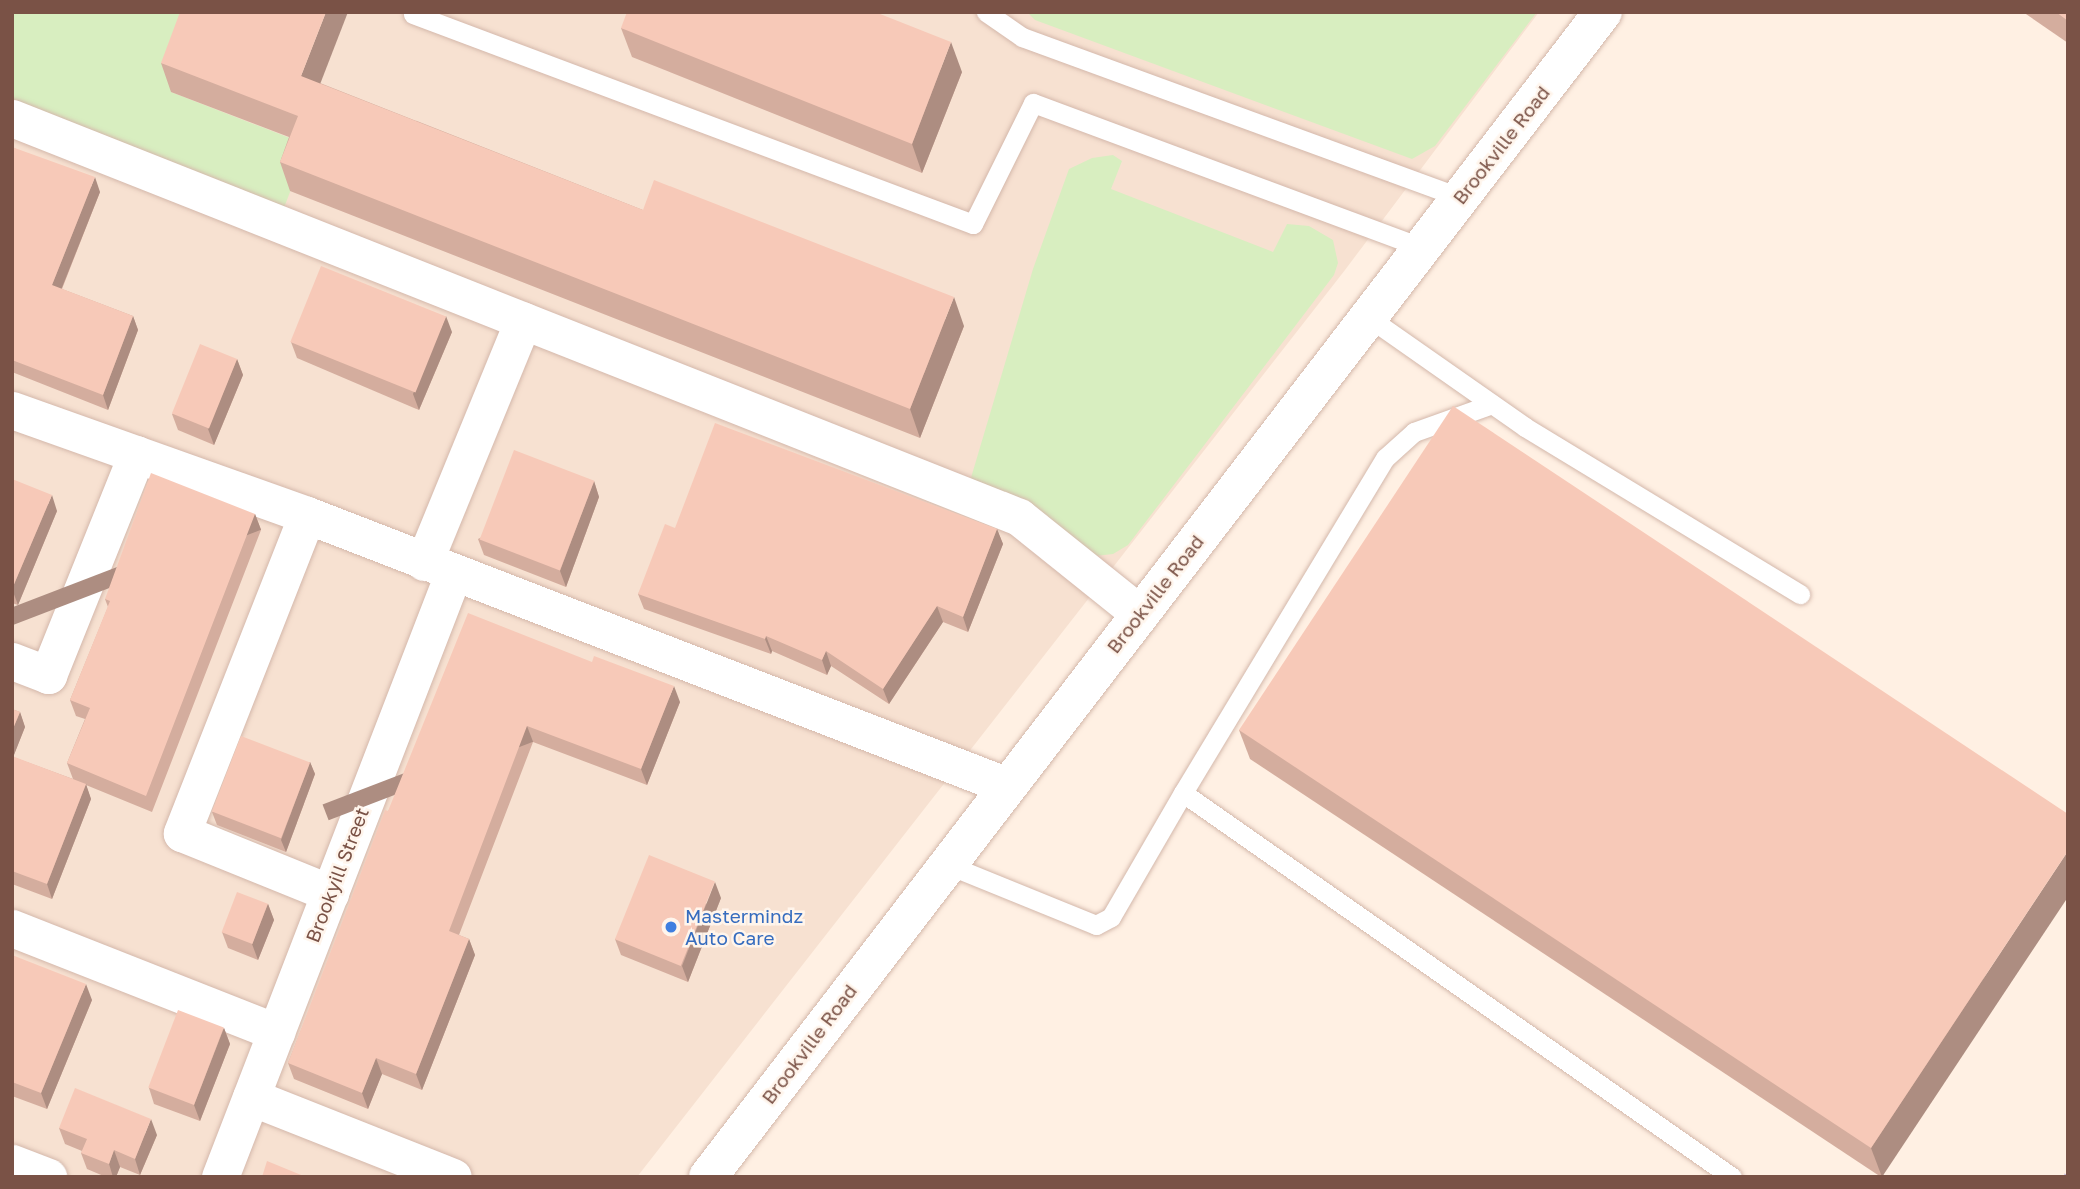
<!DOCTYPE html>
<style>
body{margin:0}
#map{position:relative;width:2080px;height:1189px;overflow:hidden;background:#fff0e3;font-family:"Golos Text",sans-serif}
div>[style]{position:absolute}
.residential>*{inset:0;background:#f7e1d1}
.green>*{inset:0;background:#d8eec0}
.roads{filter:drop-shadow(0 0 2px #d4b8ab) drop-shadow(0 0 2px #d4b8ab)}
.lane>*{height:19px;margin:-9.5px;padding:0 9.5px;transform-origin:9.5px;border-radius:9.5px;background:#fff}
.street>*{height:37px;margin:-18.5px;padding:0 18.5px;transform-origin:18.5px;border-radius:18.5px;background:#fff}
.secondary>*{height:38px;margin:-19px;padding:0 19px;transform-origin:19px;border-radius:19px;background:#fff}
.rail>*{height:8px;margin-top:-4px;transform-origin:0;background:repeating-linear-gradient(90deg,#fff5ec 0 16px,#b1a0ca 0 32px);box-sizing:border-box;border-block:2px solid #b1a0ca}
.wall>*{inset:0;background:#d4ad9e}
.shaded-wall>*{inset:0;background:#ad8d81;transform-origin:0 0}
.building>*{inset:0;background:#f7c9b8;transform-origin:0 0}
.dots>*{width:19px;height:19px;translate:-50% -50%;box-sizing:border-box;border:4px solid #fff5ec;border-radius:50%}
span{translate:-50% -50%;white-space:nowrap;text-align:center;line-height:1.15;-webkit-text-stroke:5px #fff5ec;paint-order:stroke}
.street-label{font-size:19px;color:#7a5246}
.shop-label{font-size:19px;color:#366cbe}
.left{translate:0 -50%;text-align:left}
.frame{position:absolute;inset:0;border:14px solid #7a5246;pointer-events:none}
</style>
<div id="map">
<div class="residential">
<i style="clip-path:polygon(12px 12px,1539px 12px,1345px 270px,637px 1177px,12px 1177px)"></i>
</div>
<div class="green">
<i style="clip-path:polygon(12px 12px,202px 12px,171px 92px,308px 145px,282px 213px,12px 104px)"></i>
<i style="clip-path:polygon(1027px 12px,1537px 12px,1435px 146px,1412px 159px,1035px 20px)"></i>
<i style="clip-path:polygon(1113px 155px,1122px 161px,1111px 189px,1273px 252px,1287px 224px,1309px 226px,1333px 240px,1338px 263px,1334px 275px,1128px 545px,1113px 554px,1095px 556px,970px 481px,1033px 269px,1069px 169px,1092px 158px)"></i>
</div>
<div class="roads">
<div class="lane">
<i style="left:986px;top:12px;width:44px;rotate:34.8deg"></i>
<i style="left:1022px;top:37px;width:468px;rotate:20.1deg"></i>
<i style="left:413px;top:14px;width:598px;rotate:20.56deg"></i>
<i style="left:973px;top:224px;width:135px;rotate:-63.6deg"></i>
<i style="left:1033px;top:103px;width:415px;rotate:20.4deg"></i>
<i style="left:1368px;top:317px;width:192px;rotate:35deg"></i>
<i style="left:1525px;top:427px;width:322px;rotate:31.3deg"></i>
<i style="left:1492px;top:404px;width:83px;rotate:160.3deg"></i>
<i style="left:1414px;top:432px;width:39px;rotate:138deg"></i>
<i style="left:1385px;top:458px;width:391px;rotate:121.1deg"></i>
<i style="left:1183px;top:793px;width:670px;rotate:34.97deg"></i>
<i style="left:946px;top:864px;width:162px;rotate:22.1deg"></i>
<i style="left:1096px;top:925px;width:17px;rotate:-28deg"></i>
<i style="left:1111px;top:917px;width:143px;rotate:-59.9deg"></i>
</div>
<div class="street">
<i style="left:12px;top:118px;width:1083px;rotate:21.61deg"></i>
<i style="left:1019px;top:517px;width:155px;rotate:38.7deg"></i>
<i style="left:12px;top:410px;width:313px;rotate:19.6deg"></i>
<i style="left:307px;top:515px;width:748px;rotate:21.15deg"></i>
<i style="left:307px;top:515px;width:342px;rotate:111.5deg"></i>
<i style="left:182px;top:833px;width:160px;rotate:22.1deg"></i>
<i style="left:424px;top:562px;width:261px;rotate:-67.7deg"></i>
<i style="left:12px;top:661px;width:39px;rotate:21deg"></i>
<i style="left:48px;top:675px;width:238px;rotate:-68.1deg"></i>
<i style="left:12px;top:928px;width:284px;rotate:21.5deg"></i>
<i style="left:251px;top:1097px;width:217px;rotate:21.6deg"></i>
<i style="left:12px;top:1163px;width:39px;rotate:21deg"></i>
<i style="left:220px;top:1177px;width:646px;rotate:-68.87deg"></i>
</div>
<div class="secondary">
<i style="left:708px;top:1177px;width:1469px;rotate:-52.47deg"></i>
</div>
</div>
<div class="rail">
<i style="left:2067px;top:1177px;width:1px;rotate:-45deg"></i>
</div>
<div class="wall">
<i style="clip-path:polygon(2023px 12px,2068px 12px,2068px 43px)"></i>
<i style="clip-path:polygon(621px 28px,962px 72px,922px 173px,632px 57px)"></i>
<i style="clip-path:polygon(161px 63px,320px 83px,643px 210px,964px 326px,920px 438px,290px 191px,280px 162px,289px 137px,171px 92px)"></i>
<i style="clip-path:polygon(12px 147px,100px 192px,62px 289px,133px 316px,138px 330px,108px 410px,12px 372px)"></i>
<i style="clip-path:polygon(452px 332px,419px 410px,297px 358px,291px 342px)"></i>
<i style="clip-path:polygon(237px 359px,243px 375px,214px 445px,178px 430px,172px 414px)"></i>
<i style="clip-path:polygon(12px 479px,57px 511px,18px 605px,12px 603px)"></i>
<i style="clip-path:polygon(594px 481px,599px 497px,566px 587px,484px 555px,478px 539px)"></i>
<i style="clip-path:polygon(255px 514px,261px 530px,152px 812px,86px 785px,91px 799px,52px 899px,12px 884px,12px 709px,20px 712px,25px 727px,13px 757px,73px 779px,67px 763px,85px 719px,76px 716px,70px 700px,108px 607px,105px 599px)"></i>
<i style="clip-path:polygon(675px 528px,997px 529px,1003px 544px,968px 632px,943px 622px,889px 704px,831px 666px,827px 675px,772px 651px,771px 654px,644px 609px,638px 594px)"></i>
<i style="clip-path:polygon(592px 662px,680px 702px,647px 785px,533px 742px,459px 935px,469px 939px,475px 955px,422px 1090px,382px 1074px,368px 1109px,294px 1079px,288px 1063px,388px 811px)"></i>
<i style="clip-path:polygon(1239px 730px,2068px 814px,1882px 1177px,1881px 1177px,1250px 759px)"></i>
<i style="clip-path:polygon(310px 762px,315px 774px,286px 852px,217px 825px,212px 812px)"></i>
<i style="clip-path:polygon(721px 898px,688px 982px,621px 955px,615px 939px)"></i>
<i style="clip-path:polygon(268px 904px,274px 920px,258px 960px,228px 948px,222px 932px)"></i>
<i style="clip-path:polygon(12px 955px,92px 1000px,47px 1109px,12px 1096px)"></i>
<i style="clip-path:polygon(224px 1028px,230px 1044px,200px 1121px,154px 1104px,149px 1088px)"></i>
<i style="clip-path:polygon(59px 1128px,157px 1135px,140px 1175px,120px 1167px,116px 1177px,106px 1177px,87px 1169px,81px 1153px,82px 1151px,65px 1144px)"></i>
</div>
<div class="shaded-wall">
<i style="clip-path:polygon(326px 12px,348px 12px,312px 105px,301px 76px)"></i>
<i style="clip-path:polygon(951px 42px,962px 72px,922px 173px,912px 144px)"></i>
<i style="clip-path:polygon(95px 177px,100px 192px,57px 300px,52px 285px)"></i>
<i style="clip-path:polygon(954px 297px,964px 326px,920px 438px,910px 409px)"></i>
<i style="clip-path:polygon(133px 316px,138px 330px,108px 410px,103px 395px)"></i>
<i style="clip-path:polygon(446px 316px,452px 332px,419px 410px,413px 394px)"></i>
<i style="clip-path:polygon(237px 359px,243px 375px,214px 445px,208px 429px)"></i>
<i style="clip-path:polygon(594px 481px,599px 497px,566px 587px,560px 571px)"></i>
<i style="clip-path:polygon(52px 495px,57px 511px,18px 605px,12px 589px)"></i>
<i style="left:255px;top:514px;width:17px;height:302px;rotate:69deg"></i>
<i style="clip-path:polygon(997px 529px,1003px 544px,968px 632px,963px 617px)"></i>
<i style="clip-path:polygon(937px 606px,943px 622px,889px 704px,883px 689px)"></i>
<i style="clip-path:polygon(766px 636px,772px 651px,771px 654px,765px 639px)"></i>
<i style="clip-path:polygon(826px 651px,831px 666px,827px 675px,822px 660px)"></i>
<i style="clip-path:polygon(674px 686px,680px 702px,647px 785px,641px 769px)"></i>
<i style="clip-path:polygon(20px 712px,25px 727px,12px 760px,12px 731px)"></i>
<i style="left:527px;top:726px;width:17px;height:219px;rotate:69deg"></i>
<i style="clip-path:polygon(310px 762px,315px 774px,286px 852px,281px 840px)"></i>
<i style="clip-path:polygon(86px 784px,91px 799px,52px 899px,47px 884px)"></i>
<i style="clip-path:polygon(2068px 851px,2068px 897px,1882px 1177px,1871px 1148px)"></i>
<i style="clip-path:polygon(715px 882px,721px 898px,688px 982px,682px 966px)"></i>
<i style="clip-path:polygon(268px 904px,274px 920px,258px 960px,252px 944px)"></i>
<i style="clip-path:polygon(469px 939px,475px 955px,422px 1090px,416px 1074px)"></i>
<i style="clip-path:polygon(86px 984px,92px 1000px,47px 1109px,41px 1093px)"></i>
<i style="clip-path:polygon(224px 1028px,230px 1044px,200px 1121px,194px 1105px)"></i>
<i style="clip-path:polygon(376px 1058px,382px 1074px,368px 1109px,362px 1093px)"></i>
<i style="clip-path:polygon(151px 1119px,157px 1135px,140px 1175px,135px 1159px)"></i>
<i style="clip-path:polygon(114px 1150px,120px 1167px,116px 1177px,113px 1177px,109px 1164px)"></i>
</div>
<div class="building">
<i style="clip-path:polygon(180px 12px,326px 12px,301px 76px,643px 210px,654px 180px,954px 297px,910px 409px,280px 162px,298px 116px,161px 63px)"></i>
<i style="clip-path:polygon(627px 12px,875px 12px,951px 42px,912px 144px,621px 28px)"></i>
<i style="clip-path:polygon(2056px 12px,2068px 12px,2068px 21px)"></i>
<i style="clip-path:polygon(12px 147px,95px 177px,52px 285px,133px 316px,103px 395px,12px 360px)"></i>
<i style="left:321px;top:266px;width:135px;height:82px;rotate:22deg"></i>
<i style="left:200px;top:344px;width:40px;height:75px;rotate:22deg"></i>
<i style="clip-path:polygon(1453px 406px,2068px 814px,2068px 851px,1871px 1148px,1239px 730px)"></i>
<i style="clip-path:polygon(715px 423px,997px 529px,963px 617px,937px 606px,883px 689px,826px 651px,822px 660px,766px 636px,765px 639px,638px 594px,665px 524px,675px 528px)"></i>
<i style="left:514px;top:450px;width:86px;height:96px;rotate:21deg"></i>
<i style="clip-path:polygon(151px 473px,255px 514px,146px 796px,67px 763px,90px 708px,70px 700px,110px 601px,105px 599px)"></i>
<i style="clip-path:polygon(12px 479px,52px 495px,12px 589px)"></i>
<i style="clip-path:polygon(468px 613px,592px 662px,594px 656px,674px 686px,641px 769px,527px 726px,449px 931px,469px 939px,416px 1074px,376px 1058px,362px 1093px,288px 1063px,385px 810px,388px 811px)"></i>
<i style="clip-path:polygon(12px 709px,20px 712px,12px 731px)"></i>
<i style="left:241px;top:736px;width:74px;height:81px;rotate:21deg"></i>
<i style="clip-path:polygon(12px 756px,86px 784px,47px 884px,12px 871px)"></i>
<i style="left:649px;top:855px;width:71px;height:91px;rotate:22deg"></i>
<i style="left:237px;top:892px;width:33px;height:43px;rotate:21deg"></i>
<i style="clip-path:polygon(12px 955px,86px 984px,41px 1093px,12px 1082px)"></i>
<i style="left:178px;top:1010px;width:49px;height:83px;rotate:21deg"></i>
<i style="clip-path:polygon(75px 1088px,151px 1119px,135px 1159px,114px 1150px,109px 1164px,81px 1153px,87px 1139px,59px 1128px)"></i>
<i style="clip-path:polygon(267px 1161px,306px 1177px,262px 1177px)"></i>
</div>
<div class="dots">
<i style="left:671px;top:927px;background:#3f7fe0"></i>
</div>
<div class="street-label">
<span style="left:1501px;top:145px;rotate:-52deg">Brookville Road</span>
<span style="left:1155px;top:594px;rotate:-52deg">Brookville Road</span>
<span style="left:337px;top:875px;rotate:-69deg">Brookyill Street</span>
<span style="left:809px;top:1044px;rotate:-53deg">Brookville Road</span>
</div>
<div class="shop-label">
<span class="left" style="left:685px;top:927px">Mastermindz<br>Auto Care</span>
</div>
<div class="frame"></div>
</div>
